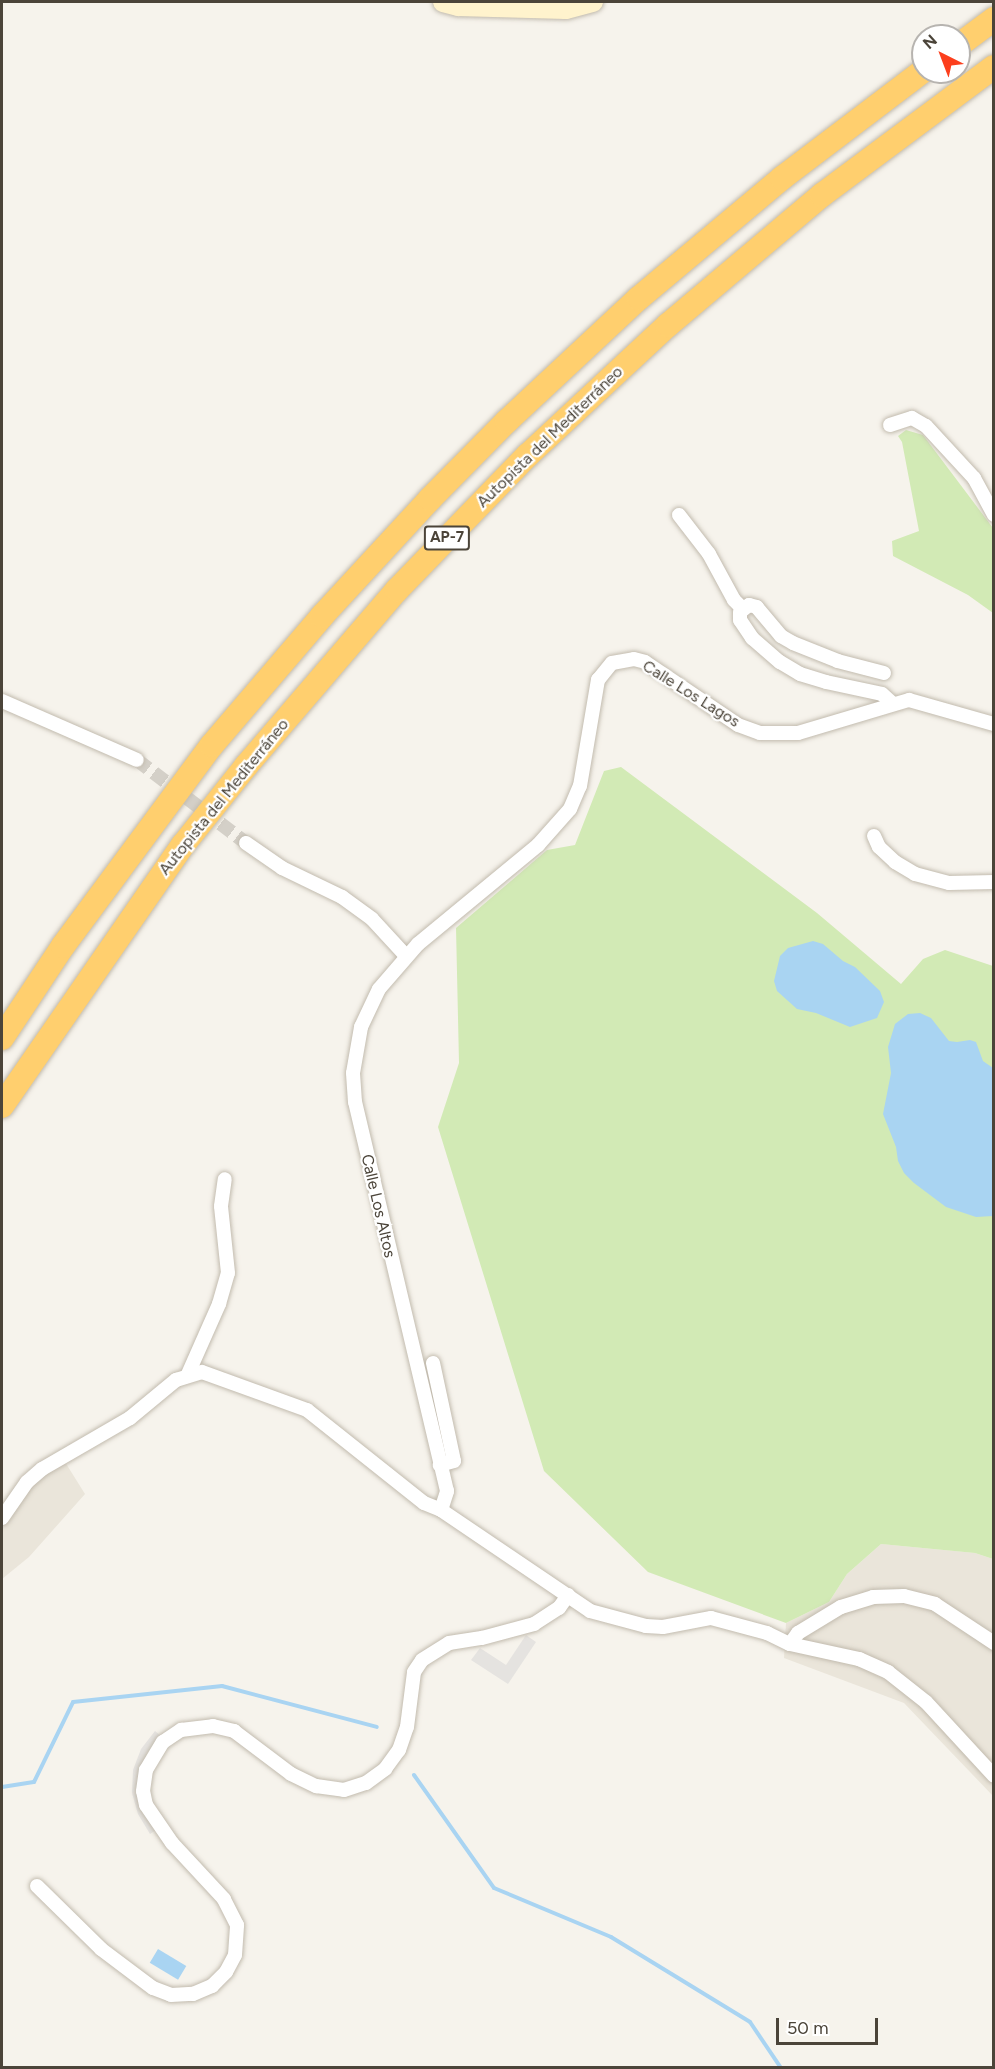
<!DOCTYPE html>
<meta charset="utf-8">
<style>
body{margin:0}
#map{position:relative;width:995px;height:2069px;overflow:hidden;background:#f6f3ec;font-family:Figtree,sans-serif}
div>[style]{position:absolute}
.residential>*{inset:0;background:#eae5da}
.green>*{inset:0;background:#d2eab5}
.parking>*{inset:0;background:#e5e3e0}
.water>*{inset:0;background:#a9d4f2;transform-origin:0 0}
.stream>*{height:4px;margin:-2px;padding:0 2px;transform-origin:2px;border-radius:2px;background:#a9d4f2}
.street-tunnel>*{height:14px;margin-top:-7px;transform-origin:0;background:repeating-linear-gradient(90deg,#d4d0c8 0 14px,transparent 0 21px)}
.roads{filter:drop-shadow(0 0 2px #c2bbae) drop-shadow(0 0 2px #c2bbae)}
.street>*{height:14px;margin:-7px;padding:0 7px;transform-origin:7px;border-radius:7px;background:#fff}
.secondary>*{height:20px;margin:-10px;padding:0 10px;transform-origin:10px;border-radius:10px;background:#fff3cd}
.highway>*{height:24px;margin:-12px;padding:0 12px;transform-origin:12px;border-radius:12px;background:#ffcf6e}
span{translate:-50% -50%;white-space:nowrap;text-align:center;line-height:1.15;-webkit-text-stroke:4.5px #fff;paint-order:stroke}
.shield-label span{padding:2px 4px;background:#fff;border:2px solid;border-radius:4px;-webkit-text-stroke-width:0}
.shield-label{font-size:15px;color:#4b4439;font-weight:700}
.street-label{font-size:16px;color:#4b4439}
.frame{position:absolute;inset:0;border:3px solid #4b4439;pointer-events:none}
.north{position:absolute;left:911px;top:24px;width:60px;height:60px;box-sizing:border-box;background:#fff;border:2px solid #b7b4b0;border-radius:50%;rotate:318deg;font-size:16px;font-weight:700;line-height:24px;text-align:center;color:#4b4439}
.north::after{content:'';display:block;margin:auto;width:21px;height:27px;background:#fc3f1d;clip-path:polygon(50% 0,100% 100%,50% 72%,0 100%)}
.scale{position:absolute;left:776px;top:2018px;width:102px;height:27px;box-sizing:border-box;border:3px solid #4b4439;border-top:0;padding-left:8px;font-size:18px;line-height:21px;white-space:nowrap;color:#4b4439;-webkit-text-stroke:4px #fff;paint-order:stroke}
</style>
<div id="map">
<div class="residential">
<i style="clip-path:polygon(65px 1462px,85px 1494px,29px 1557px,2px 1579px,2px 1529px,26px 1489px,41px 1476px)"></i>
<i style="clip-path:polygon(881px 1544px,975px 1553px,993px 1559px,993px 1796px,904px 1703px,784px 1658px,786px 1623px,829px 1602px,847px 1574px)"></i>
</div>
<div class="green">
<i style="clip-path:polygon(906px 430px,923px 435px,993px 528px,993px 613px,968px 595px,893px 556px,892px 541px,919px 531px,902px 442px,898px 436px)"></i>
<i style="clip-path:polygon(621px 767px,817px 913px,901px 984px,923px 959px,945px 950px,993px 966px,993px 1559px,975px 1553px,881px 1544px,847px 1574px,829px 1602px,786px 1623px,648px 1572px,544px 1471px,438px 1127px,459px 1063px,456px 928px,547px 850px,575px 845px,604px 771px)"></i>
</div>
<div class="parking">
<i style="clip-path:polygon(526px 1635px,536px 1642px,508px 1684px,471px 1660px,480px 1648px,506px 1665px)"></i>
<i style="clip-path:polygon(155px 1731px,161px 1736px,148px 1752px,140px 1771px,156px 1830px,150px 1834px,138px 1814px,132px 1793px,133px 1770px,141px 1749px)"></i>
</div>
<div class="water">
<i style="clip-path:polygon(813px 941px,823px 944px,843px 961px,855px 967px,880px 991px,884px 1002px,877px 1018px,850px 1027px,816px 1013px,797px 1009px,777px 991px,774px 981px,780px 956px,788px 948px)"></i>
<i style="clip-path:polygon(920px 1013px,931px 1018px,949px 1041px,957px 1042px,970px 1040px,976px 1042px,983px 1061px,993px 1068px,993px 1216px,976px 1217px,946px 1207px,914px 1183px,904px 1173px,898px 1161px,896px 1147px,883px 1114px,891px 1073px,888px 1047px,895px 1024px,908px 1014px)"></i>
<i style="left:158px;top:1949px;width:33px;height:16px;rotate:31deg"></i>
</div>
<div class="stream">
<i style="left:414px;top:1775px;width:138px;rotate:54.7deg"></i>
<i style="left:494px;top:1888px;width:127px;rotate:22.7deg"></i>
<i style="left:611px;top:1937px;width:163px;rotate:31.4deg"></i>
<i style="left:750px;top:2022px;width:55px;rotate:56deg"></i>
<i style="left:2px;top:1787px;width:32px;rotate:-9deg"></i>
<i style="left:34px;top:1782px;width:89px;rotate:-64deg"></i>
<i style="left:73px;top:1702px;width:150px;rotate:-6.1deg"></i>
<i style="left:222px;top:1686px;width:160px;rotate:14.8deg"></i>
</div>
<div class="street-tunnel">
<i style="left:137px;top:760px;width:137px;rotate:37.3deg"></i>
</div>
<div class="roads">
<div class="street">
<i style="left:890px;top:425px;width:23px;rotate:-18deg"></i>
<i style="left:912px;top:418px;width:16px;rotate:30deg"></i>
<i style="left:926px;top:426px;width:71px;rotate:47.3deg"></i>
<i style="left:974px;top:478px;width:42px;rotate:61.6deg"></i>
<i style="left:679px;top:515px;width:49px;rotate:52.4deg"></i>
<i style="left:709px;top:554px;width:52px;rotate:61.5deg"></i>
<i style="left:734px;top:600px;width:13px;rotate:45deg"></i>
<i style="left:884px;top:673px;width:48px;rotate:-165.4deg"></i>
<i style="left:838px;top:661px;width:48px;rotate:-158.2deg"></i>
<i style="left:793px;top:643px;width:14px;rotate:-150deg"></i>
<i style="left:781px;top:636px;width:38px;rotate:-130deg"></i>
<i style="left:757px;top:607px;width:8px;rotate:-166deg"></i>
<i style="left:749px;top:605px;width:11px;rotate:142deg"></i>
<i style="left:740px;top:612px;width:8px;rotate:90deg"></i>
<i style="left:740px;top:620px;width:22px;rotate:56deg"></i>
<i style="left:752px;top:638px;width:37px;rotate:41deg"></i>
<i style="left:780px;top:662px;width:23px;rotate:31deg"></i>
<i style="left:800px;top:674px;width:27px;rotate:17deg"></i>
<i style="left:826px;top:682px;width:57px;rotate:12.1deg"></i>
<i style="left:882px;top:694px;width:13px;rotate:42deg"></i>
<i style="left:2px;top:701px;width:147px;rotate:23.6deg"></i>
<i style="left:874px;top:836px;width:12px;rotate:66deg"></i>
<i style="left:879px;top:847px;width:22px;rotate:43deg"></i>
<i style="left:895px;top:862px;width:23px;rotate:31deg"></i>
<i style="left:915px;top:874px;width:35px;rotate:15deg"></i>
<i style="left:949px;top:883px;width:45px;rotate:-1.3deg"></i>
<i style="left:246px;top:843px;width:44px;rotate:34.8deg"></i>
<i style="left:282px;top:868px;width:67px;rotate:25.8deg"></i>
<i style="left:342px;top:897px;width:37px;rotate:36deg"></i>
<i style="left:372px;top:919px;width:50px;rotate:47.4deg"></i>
<i style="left:433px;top:1363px;width:100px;rotate:77.9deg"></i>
<i style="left:454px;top:1461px;width:15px;rotate:164deg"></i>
<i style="left:188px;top:1374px;width:77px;rotate:-66.1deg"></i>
<i style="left:219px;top:1304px;width:32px;rotate:-74deg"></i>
<i style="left:228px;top:1273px;width:67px;rotate:-96deg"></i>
<i style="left:221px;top:1206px;width:27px;rotate:-82deg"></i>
<i style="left:441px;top:1510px;width:20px;rotate:-72deg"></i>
<i style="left:447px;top:1491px;width:400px;rotate:-103.3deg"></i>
<i style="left:355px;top:1102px;width:29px;rotate:-94deg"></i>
<i style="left:353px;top:1073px;width:47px;rotate:-80.1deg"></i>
<i style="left:361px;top:1027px;width:42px;rotate:-64.7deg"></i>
<i style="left:379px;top:989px;width:60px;rotate:-49.1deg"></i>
<i style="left:418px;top:944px;width:156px;rotate:-39.5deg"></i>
<i style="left:538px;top:845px;width:48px;rotate:-48.4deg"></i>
<i style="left:570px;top:809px;width:25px;rotate:-67deg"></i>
<i style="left:580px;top:786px;width:108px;rotate:-80.4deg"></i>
<i style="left:598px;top:680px;width:22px;rotate:-51deg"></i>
<i style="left:612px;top:663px;width:22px;rotate:-10deg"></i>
<i style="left:634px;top:659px;width:11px;rotate:15deg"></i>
<i style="left:645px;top:662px;width:112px;rotate:34.1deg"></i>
<i style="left:738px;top:725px;width:23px;rotate:20deg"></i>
<i style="left:760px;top:733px;width:38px"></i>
<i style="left:798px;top:733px;width:116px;rotate:-16.6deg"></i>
<i style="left:909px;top:700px;width:88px;rotate:15.8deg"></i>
<i style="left:2px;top:1518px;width:44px;rotate:-55.2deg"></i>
<i style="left:27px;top:1482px;width:20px;rotate:-41deg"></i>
<i style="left:42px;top:1469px;width:102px;rotate:-30.1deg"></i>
<i style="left:130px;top:1418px;width:60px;rotate:-39.6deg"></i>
<i style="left:176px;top:1380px;width:27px;rotate:-17deg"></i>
<i style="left:202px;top:1372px;width:112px;rotate:19.9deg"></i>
<i style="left:307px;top:1410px;width:149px;rotate:38.5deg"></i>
<i style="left:424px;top:1503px;width:18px;rotate:22deg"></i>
<i style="left:441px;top:1510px;width:180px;rotate:34.1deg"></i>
<i style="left:590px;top:1611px;width:58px;rotate:15deg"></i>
<i style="left:646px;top:1626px;width:17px;rotate:3deg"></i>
<i style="left:663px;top:1627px;width:49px;rotate:-10.6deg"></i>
<i style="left:711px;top:1618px;width:58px;rotate:15deg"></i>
<i style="left:767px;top:1633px;width:25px;rotate:26deg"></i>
<i style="left:790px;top:1644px;width:71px;rotate:12.3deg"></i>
<i style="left:859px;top:1659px;width:32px;rotate:24deg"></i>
<i style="left:888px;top:1672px;width:48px;rotate:38.3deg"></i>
<i style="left:926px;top:1702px;width:100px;rotate:47.4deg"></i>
<i style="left:790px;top:1644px;width:14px;rotate:-54deg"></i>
<i style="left:798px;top:1633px;width:50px;rotate:-31.2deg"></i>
<i style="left:841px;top:1607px;width:34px;rotate:-17deg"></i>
<i style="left:873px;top:1597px;width:31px;rotate:-2deg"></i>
<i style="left:904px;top:1596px;width:32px;rotate:14deg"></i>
<i style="left:935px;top:1604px;width:71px;rotate:33.5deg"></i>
<i style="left:37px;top:1886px;width:90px;rotate:44.5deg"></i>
<i style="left:101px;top:1949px;width:65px;rotate:36.9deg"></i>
<i style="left:153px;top:1988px;width:19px;rotate:21deg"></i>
<i style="left:171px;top:1995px;width:22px;rotate:-3deg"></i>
<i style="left:193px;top:1994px;width:21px;rotate:-23deg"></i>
<i style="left:212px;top:1986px;width:20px;rotate:-45deg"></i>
<i style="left:226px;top:1972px;width:19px;rotate:-62deg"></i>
<i style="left:235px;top:1955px;width:30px;rotate:-86deg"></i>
<i style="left:237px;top:1925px;width:29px;rotate:-117deg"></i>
<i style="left:224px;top:1899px;width:76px;rotate:-132.9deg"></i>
<i style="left:172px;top:1843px;width:46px;rotate:-124.4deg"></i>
<i style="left:146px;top:1805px;width:14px;rotate:-102deg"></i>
<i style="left:143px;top:1791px;width:21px;rotate:-82deg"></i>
<i style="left:146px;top:1770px;width:33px;rotate:-59deg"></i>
<i style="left:163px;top:1742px;width:22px;rotate:-34deg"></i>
<i style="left:181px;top:1730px;width:32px;rotate:-7deg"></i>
<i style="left:213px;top:1726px;width:22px;rotate:13deg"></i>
<i style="left:234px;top:1731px;width:71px;rotate:37deg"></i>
<i style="left:291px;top:1774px;width:28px;rotate:26deg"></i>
<i style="left:316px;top:1786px;width:28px;rotate:8deg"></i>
<i style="left:344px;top:1790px;width:23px;rotate:-18deg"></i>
<i style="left:366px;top:1783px;width:24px;rotate:-36deg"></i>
<i style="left:385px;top:1769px;width:24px;rotate:-54deg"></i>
<i style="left:399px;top:1750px;width:24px;rotate:-71deg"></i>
<i style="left:407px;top:1727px;width:55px;rotate:-82.7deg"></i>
<i style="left:414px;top:1672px;width:14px;rotate:-56deg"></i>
<i style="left:422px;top:1660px;width:32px;rotate:-32deg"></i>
<i style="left:449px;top:1643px;width:33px;rotate:-9deg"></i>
<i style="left:482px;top:1638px;width:54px;rotate:-15.1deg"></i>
<i style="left:534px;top:1624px;width:30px;rotate:-33deg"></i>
<i style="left:559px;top:1608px;width:16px;rotate:-55deg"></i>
</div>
<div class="secondary">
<i style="left:443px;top:2px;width:16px;rotate:15deg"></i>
<i style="left:458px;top:6px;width:108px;rotate:1.6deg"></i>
<i style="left:566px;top:9px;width:28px;rotate:-15deg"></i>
</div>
<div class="highway">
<i style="left:959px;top:45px;width:44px;rotate:-36.6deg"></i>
<i style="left:2px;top:1038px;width:110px;rotate:-56.5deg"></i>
<i style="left:63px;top:946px;width:250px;rotate:-53.5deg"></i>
<i style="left:212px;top:745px;width:170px;rotate:-49.5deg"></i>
<i style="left:322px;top:616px;width:159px;rotate:-47.3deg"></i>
<i style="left:430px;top:499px;width:110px;rotate:-45.4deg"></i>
<i style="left:507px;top:421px;width:180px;rotate:-43deg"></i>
<i style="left:639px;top:298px;width:187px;rotate:-40deg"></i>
<i style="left:782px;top:178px;width:177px;rotate:-37.2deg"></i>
<i style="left:2px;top:1106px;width:318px;rotate:-55.3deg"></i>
<i style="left:183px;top:845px;width:101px;rotate:-51.4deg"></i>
<i style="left:246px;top:766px;width:232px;rotate:-49.4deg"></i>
<i style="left:397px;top:590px;width:188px;rotate:-45.9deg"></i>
<i style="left:528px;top:455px;width:191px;rotate:-42.9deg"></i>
<i style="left:668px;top:325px;width:202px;rotate:-40.2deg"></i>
<i style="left:822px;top:195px;width:214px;rotate:-36.7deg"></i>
</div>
</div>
<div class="shield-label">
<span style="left:447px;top:538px">AP-7</span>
</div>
<div class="street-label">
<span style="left:550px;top:437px;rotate:-44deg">Autopista del Mediterráneo</span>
<span style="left:691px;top:694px;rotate:32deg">Calle Los Lagos</span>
<span style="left:224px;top:797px;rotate:-51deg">Autopista del Mediterráneo</span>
<span style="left:378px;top:1206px;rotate:77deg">Calle Los Altos</span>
</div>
<div class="frame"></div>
<div class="north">N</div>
<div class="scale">50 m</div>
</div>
